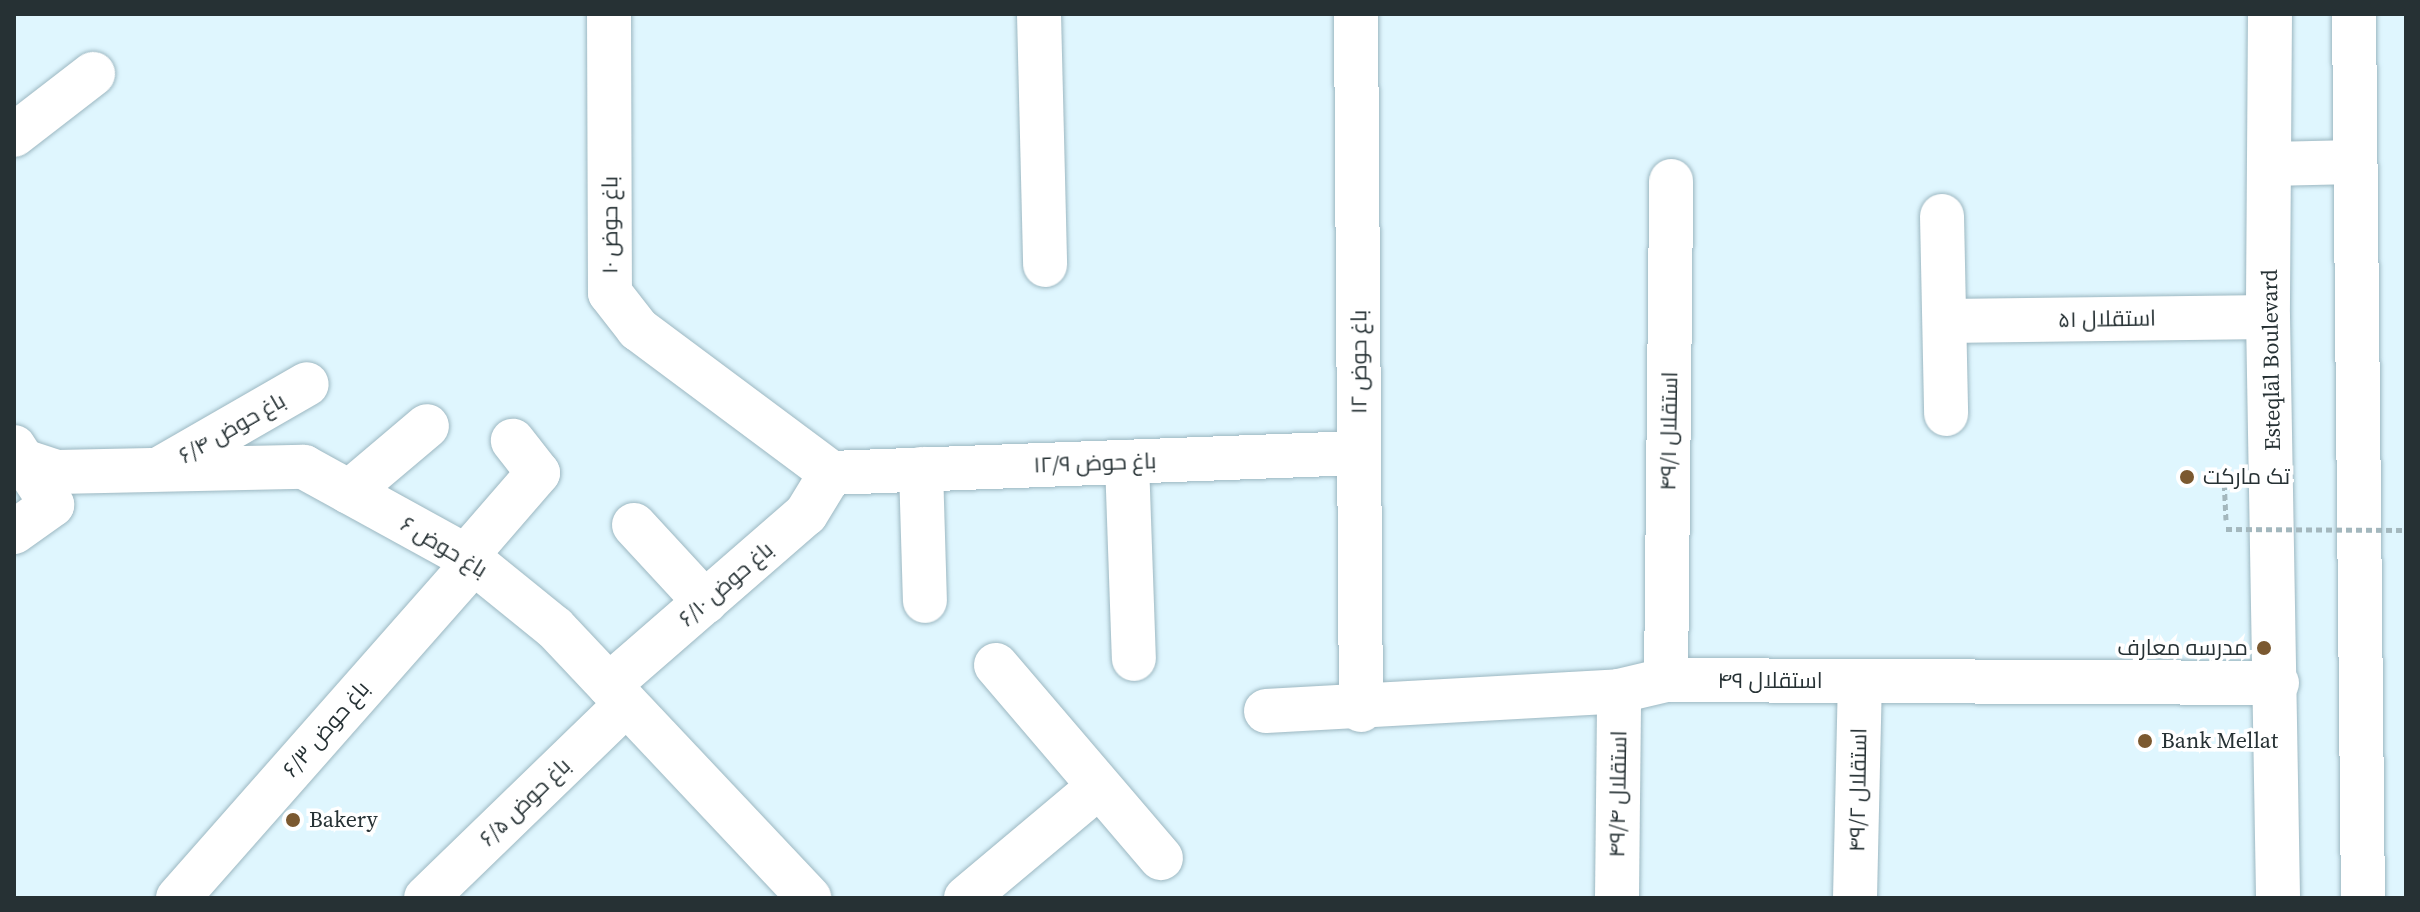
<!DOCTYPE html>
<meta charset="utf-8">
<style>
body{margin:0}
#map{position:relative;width:2420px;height:912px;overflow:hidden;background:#dff6fe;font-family:"Source Serif 4",Cairo,serif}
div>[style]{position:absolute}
.path>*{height:5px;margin-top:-2.5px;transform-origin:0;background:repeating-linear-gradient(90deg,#a3b7bd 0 6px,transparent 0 10px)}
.roads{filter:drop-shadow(0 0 2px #9cb7c1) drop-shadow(0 0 2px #9cb7c1)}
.street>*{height:44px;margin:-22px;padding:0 22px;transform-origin:22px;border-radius:22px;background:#fff}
.secondary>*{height:44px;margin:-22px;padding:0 22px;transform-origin:22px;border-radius:22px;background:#fff}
.path-bridge>*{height:5px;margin-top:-2.5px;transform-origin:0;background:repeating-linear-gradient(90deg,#a3b7bd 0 6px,transparent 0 10px)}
.dots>*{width:22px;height:22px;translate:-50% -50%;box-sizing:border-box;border:4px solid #fff;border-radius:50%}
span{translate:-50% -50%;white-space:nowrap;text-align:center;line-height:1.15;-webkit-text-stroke:7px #fff;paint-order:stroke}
.street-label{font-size:22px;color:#263134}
.poi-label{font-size:22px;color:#263134}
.left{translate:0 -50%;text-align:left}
.right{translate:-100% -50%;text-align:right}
.frame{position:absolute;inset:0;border:16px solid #263134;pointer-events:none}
</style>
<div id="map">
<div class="path">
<i style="left:2226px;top:520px;width:43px;rotate:-92.7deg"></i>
<i style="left:2224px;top:477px;width:7px"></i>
</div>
<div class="roads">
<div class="street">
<i style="left:609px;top:14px;width:279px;rotate:89.8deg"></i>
<i style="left:610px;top:293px;width:46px;rotate:52.1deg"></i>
<i style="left:638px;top:329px;width:241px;rotate:36.7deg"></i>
<i style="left:1039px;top:14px;width:251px;rotate:88.6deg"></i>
<i style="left:1356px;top:14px;width:696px;rotate:89.59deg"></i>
<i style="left:14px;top:135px;width:100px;rotate:-37.7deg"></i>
<i style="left:1942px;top:216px;width:198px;rotate:88.8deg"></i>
<i style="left:1947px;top:321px;width:321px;rotate:-0.7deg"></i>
<i style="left:14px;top:447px;width:17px;rotate:57deg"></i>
<i style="left:23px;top:461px;width:36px;rotate:18deg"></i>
<i style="left:57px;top:472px;width:247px;rotate:-1.2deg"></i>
<i style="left:304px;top:467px;width:185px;rotate:28.8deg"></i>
<i style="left:466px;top:556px;width:114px;rotate:39deg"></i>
<i style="left:555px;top:628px;width:371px;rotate:46.7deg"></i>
<i style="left:1127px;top:462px;width:197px;rotate:88deg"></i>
<i style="left:161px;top:468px;width:168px;rotate:-29.9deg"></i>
<i style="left:921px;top:469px;width:132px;rotate:88.3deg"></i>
<i style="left:831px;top:473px;width:528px;rotate:-2.17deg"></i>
<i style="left:349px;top:492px;width:102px;rotate:-40.2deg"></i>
<i style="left:634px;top:525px;width:105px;rotate:47.3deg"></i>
<i style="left:14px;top:532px;width:47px;rotate:-35.4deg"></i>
<i style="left:52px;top:505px;width:53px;rotate:-123.4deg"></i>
<i style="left:466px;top:556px;width:110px;rotate:-49.1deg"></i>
<i style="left:538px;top:473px;width:41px;rotate:-128deg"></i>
<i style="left:996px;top:665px;width:254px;rotate:49.5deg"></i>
<i style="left:1666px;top:680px;width:499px;rotate:-89.4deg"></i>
<i style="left:609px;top:685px;width:261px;rotate:-41deg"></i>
<i style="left:806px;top:514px;width:48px;rotate:-58.6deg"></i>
<i style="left:1266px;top:711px;width:354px;rotate:-3.2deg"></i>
<i style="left:1619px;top:691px;width:48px;rotate:-13.2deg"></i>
<i style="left:1666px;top:680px;width:611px;rotate:0.28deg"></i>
<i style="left:178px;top:898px;width:449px;rotate:-48.6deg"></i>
<i style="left:426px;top:898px;width:276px;rotate:-44.1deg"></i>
<i style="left:966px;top:898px;width:171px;rotate:-40deg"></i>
<i style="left:1617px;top:898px;width:207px;rotate:-89.4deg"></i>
<i style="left:1855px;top:898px;width:216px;rotate:-88.7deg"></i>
</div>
<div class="secondary">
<i style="left:2270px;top:14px;width:303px;rotate:90.4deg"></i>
<i style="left:2268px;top:317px;width:581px;rotate:89.01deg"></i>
<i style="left:2354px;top:14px;width:884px;rotate:89.42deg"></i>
<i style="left:2271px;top:164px;width:83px;rotate:-1.4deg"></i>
</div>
</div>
<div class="path-bridge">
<i style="left:2226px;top:529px;width:180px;rotate:0.3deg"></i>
</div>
<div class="dots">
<i style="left:2187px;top:477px;background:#7b5930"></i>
<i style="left:2264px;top:648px;background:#7b5930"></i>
<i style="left:2145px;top:741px;background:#7b5930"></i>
<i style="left:293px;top:820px;background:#7b5930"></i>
</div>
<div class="street-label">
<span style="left:610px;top:225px;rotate:-90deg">۱۰ باغ حوض</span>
<span style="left:2107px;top:319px;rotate:-1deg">۵۱ استقلال</span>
<span style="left:2271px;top:360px;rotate:-91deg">Esteqlāl Boulevard</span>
<span style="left:1359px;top:362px;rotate:-90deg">۱۲ باغ حوض</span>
<span style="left:232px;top:428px;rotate:-30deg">۶/۴ باغ حوض</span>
<span style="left:1669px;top:431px;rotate:-89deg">۴۹/۱ استقلال</span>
<span style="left:1095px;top:463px;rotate:-2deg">۱۲/۹ باغ حوض</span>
<span style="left:444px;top:547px;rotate:31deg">۶ باغ حوض</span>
<span style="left:726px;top:584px;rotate:-41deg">۶/۱۰ باغ حوض</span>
<span style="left:1770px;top:681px">۴۹ استقلال</span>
<span style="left:326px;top:729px;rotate:-49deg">۶/۳ باغ حوض</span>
<span style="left:1858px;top:790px;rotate:-89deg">۴۹/۲ استقلال</span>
<span style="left:1618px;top:794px;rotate:-89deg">۴۹/۴ استقلال</span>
<span style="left:525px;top:802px;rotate:-44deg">۶/۵ باغ حوض</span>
</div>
<div class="poi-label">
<span class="left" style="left:2203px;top:477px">تک مارکت</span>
<span class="right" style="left:2248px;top:648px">مدرسه معارف</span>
<span class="left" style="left:2161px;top:741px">Bank Mellat</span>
<span class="left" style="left:309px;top:820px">Bakery</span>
</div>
<div class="frame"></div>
</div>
